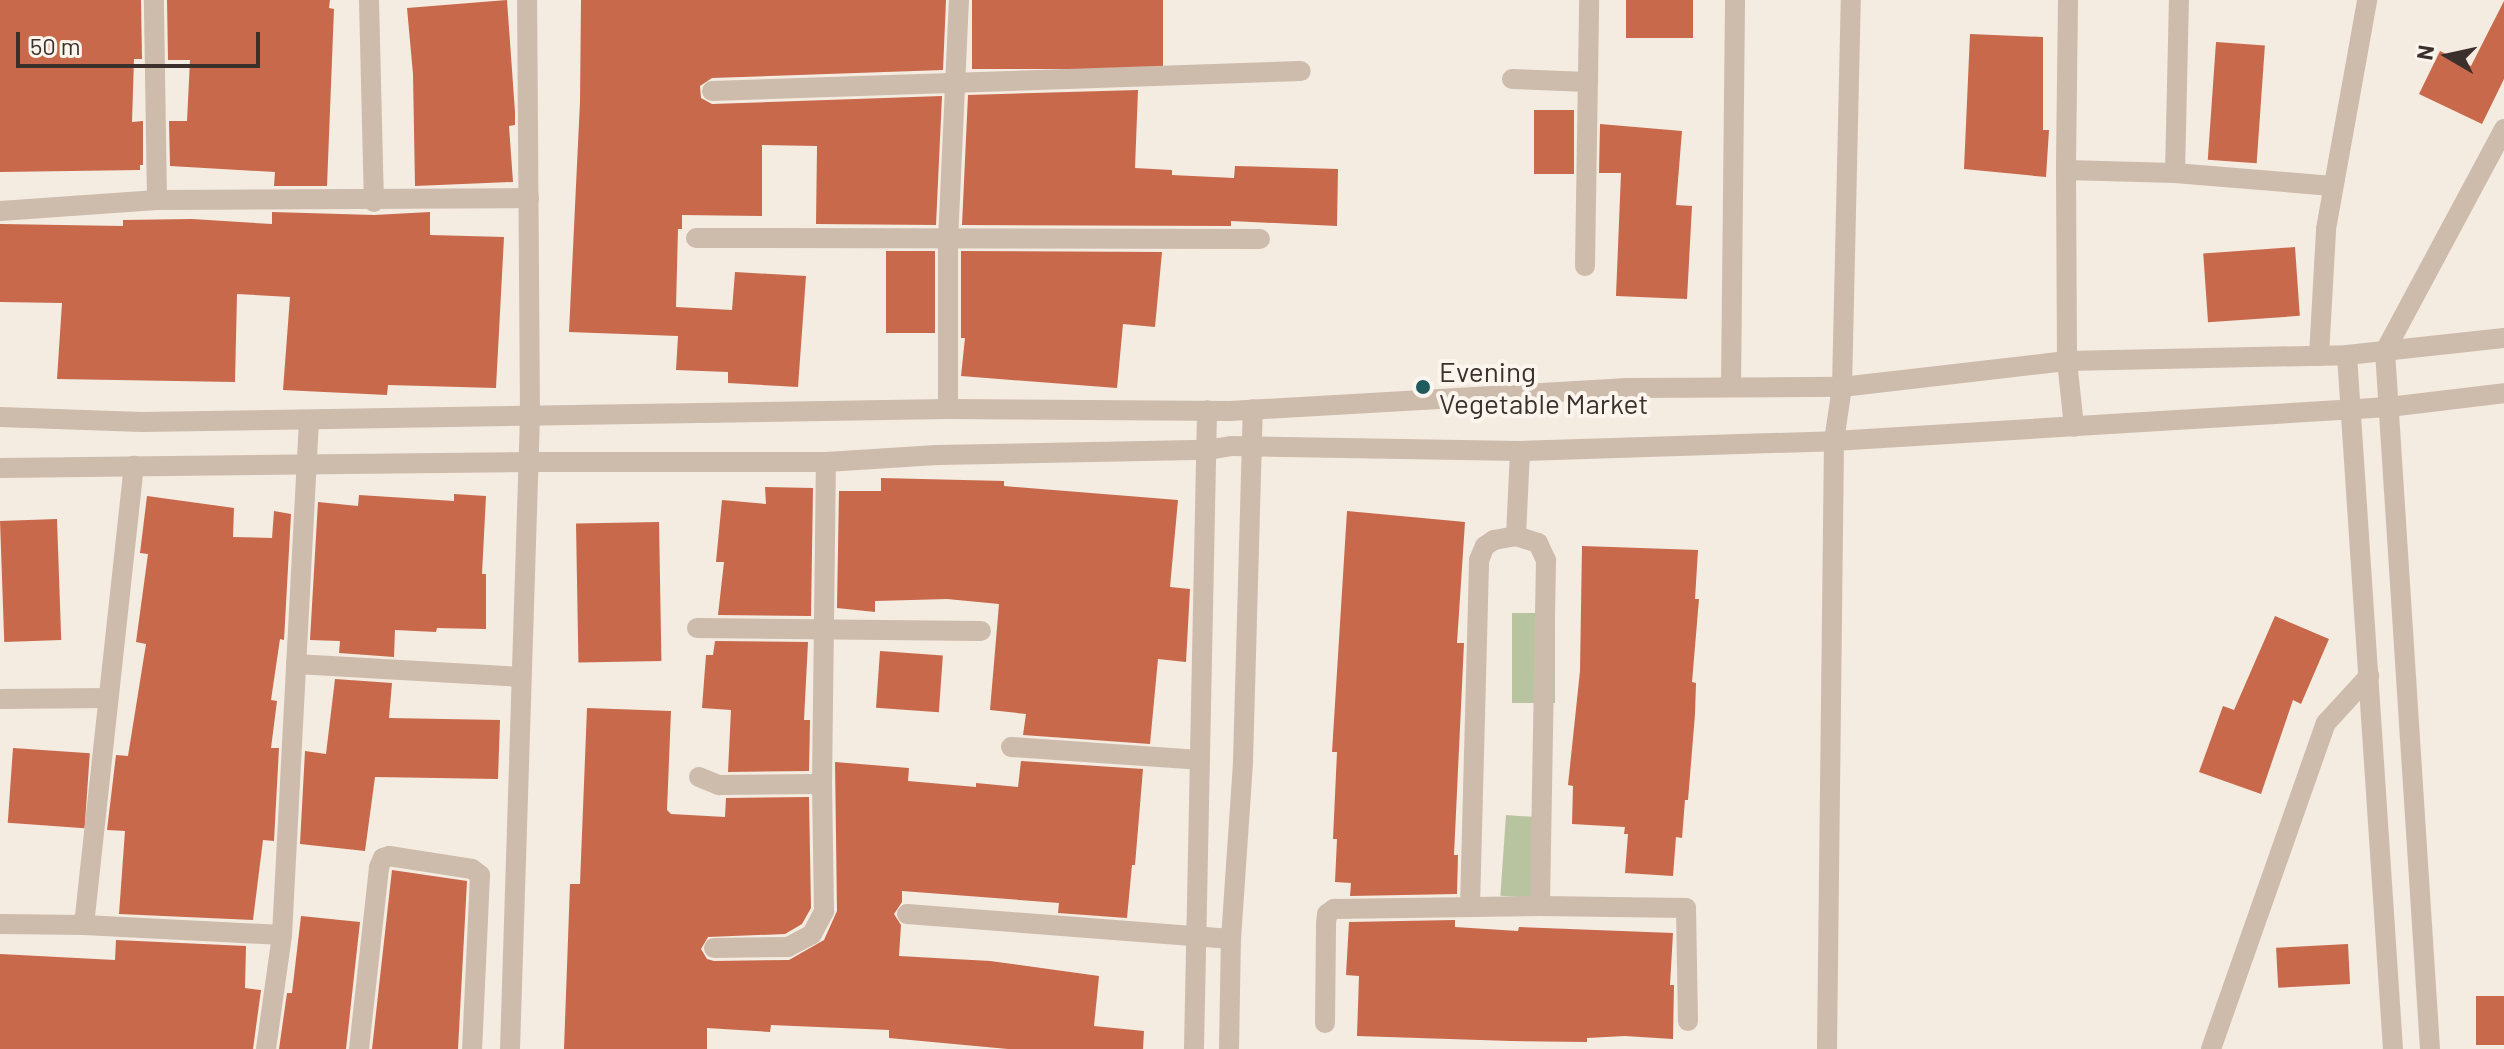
<!DOCTYPE html>
<style>
body{margin:0}
#map{position:relative;width:2504px;height:1049px;overflow:hidden;background:#f4ebe1;font-family:Barlow,sans-serif}
div>[style]{position:absolute}
.green>*{inset:0;background:#b8c4a0;transform-origin:0 0}
.building>*{inset:0;background:#c8694b;transform-origin:0 0}
.minor>*{height:20px;margin:-10px;padding:0 10px;transform-origin:10px;border-radius:10px;background:#cdbbac}
.dots>*{width:22px;height:22px;translate:-50% -50%;box-sizing:border-box;border:4px solid #fbf5ee;border-radius:50%}
span{translate:-50% -50%;white-space:nowrap;text-align:center;line-height:1.15;-webkit-text-stroke:8px #fbf5ee;paint-order:stroke}
.poi-label{font-size:28px;color:#3b302b}
.left{translate:0 -50%;text-align:left}
.north{position:absolute;left:2408px;top:16px;width:80px;height:80px;-webkit-text-stroke:6px #fbf5ee;paint-order:stroke;rotate:279deg;font-size:22px;font-weight:700;line-height:32px;text-align:center;color:#3b302b}
.north::after{content:'';display:block;margin:auto;width:28px;height:36px;background:#3b302b;clip-path:polygon(50% 0,100% 100%,50% 72%,0 100%)}
.scale{position:absolute;left:16px;top:32px;width:244px;height:36px;box-sizing:border-box;border:4px solid #3b302b;border-top:0;padding-left:10px;font-size:24px;line-height:28px;white-space:nowrap;color:#3b302b;-webkit-text-stroke:6px #fbf5ee;paint-order:stroke}
</style>
<div id="map">
<div class="green">
<i style="left:1512px;top:613px;width:43px;height:90px"></i>
<i style="left:1506px;top:815px;width:41px;height:81px;rotate:4deg"></i>
</div>
<div class="building">
<i style="clip-path:polygon(0 0,141px 0,142px 59px,134px 59px,132px 122px,143px 121px,143px 165px,140px 165px,140px 170px,0 172px)"></i>
<i style="clip-path:polygon(167px 0,330px 0,329px 8px,334px 9px,327px 186px,274px 186px,275px 172px,170px 166px,169px 121px,187px 121px,190px 60px,168px 60px)"></i>
<i style="clip-path:polygon(507px 0,515px 112px,515px 125px,509px 126px,513px 182px,415px 186px,413px 74px,407px 8px)"></i>
<i style="clip-path:polygon(581px 0,946px 0,943px 70px,712px 78px,700px 86px,701px 98px,712px 104px,942px 96px,936px 225px,816px 224px,817px 146px,762px 145px,762px 216px,682px 215px,682px 229px,678px 229px,676px 307px,732px 310px,735px 272px,806px 276px,798px 387px,728px 383px,728px 372px,676px 370px,678px 336px,569px 332px,580px 102px)"></i>
<i style="left:972px;top:0;width:191px;height:69px"></i>
<i style="left:1626px;top:0;width:67px;height:38px"></i>
<i style="clip-path:polygon(2504px 1px,2504px 79px,2482px 124px,2419px 94px,2440px 51px,2471px 66px)"></i>
<i style="clip-path:polygon(1970px 34px,2043px 37px,2043px 130px,2049px 130px,2046px 177px,1964px 169px)"></i>
<i style="left:2216px;top:42px;width:49px;height:118px;rotate:4deg"></i>
<i style="clip-path:polygon(1138px 90px,1135px 168px,1172px 170px,1172px 175px,1234px 178px,1235px 166px,1338px 169px,1337px 226px,1231px 221px,1231px 226px,962px 225px,968px 95px)"></i>
<i style="left:1534px;top:110px;width:40px;height:64px"></i>
<i style="clip-path:polygon(1600px 124px,1682px 131px,1676px 205px,1692px 206px,1687px 299px,1616px 296px,1621px 173px,1599px 173px)"></i>
<i style="clip-path:polygon(272px 212px,374px 215px,430px 212px,430px 235px,504px 237px,496px 388px,388px 385px,387px 395px,283px 390px,290px 297px,237px 294px,235px 382px,57px 379px,62px 303px,0 302px,0 224px,123px 226px,123px 220px,192px 219px,272px 224px)"></i>
<i style="left:2295px;top:247px;width:69px;height:92px;rotate:86deg"></i>
<i style="left:886px;top:251px;width:49px;height:82px"></i>
<i style="clip-path:polygon(961px 251px,1162px 252px,1155px 327px,1123px 324px,1117px 388px,961px 376px,965px 338px,961px 338px)"></i>
<i style="clip-path:polygon(881px 478px,1004px 481px,1004px 486px,1178px 500px,1170px 587px,1190px 589px,1186px 662px,1158px 659px,1150px 744px,1023px 735px,1026px 714px,990px 710px,999px 604px,947px 599px,875px 601px,875px 612px,837px 608px,839px 491px,881px 491px)"></i>
<i style="clip-path:polygon(765px 487px,813px 488px,811px 616px,718px 615px,724px 562px,716px 562px,722px 500px,766px 504px)"></i>
<i style="clip-path:polygon(454px 494px,486px 496px,482px 574px,486px 574px,486px 629px,437px 628px,436px 632px,395px 630px,394px 657px,339px 653px,340px 641px,310px 640px,318px 502px,358px 506px,359px 495px,454px 501px)"></i>
<i style="clip-path:polygon(147px 496px,234px 508px,233px 537px,272px 538px,274px 511px,291px 514px,284px 640px,280px 639px,271px 700px,277px 701px,271px 748px,279px 748px,274px 841px,263px 840px,253px 920px,119px 914px,125px 831px,107px 830px,116px 755px,128px 756px,146px 644px,136px 642px,148px 554px,140px 553px)"></i>
<i style="clip-path:polygon(1347px 511px,1465px 522px,1457px 643px,1464px 643px,1454px 855px,1458px 855px,1457px 894px,1350px 896px,1351px 883px,1335px 882px,1337px 839px,1333px 839px,1337px 752px,1332px 752px)"></i>
<i style="left:57px;top:519px;width:121px;height:57px;rotate:88deg"></i>
<i style="left:659px;top:522px;width:139px;height:83px;rotate:89deg"></i>
<i style="clip-path:polygon(1582px 546px,1698px 550px,1695px 599px,1699px 599px,1692px 682px,1696px 683px,1695px 714px,1688px 800px,1685px 800px,1682px 838px,1676px 837px,1673px 876px,1625px 873px,1628px 834px,1624px 834px,1625px 827px,1572px 824px,1573px 786px,1568px 785px,1580px 671px)"></i>
<i style="clip-path:polygon(2275px 616px,2329px 639px,2301px 704px,2293px 700px,2261px 794px,2199px 772px,2223px 706px,2234px 710px)"></i>
<i style="clip-path:polygon(715px 641px,808px 642px,804px 720px,810px 720px,809px 771px,728px 772px,731px 710px,702px 708px,706px 655px,713px 655px)"></i>
<i style="left:880px;top:651px;width:63px;height:57px;rotate:4deg"></i>
<i style="clip-path:polygon(335px 679px,392px 683px,389px 718px,500px 720px,498px 779px,375px 777px,365px 851px,300px 844px,305px 751px,326px 754px)"></i>
<i style="clip-path:polygon(587px 708px,671px 711px,667px 810px,671px 814px,725px 817px,726px 798px,809px 797px,811px 908px,802px 924px,785px 934px,708px 937px,701px 949px,707px 959px,714px 961px,789px 960px,824px 940px,837px 911px,835px 762px,909px 768px,908px 781px,976px 787px,976px 783px,1018px 787px,1021px 761px,1143px 769px,1135px 865px,1132px 865px,1127px 918px,1058px 913px,1059px 903px,902px 891px,902px 902px,894px 914px,901px 925px,899px 956px,990px 961px,1099px 976px,1094px 1026px,1144px 1031px,1143px 1049px,1008px 1049px,889px 1038px,889px 1030px,771px 1025px,770px 1032px,707px 1028px,707px 1049px,564px 1049px,570px 884px,580px 884px)"></i>
<i style="left:13px;top:748px;width:77px;height:75px;rotate:4deg"></i>
<i style="clip-path:polygon(392px 870px,467px 881px,458px 1049px,372px 1049px)"></i>
<i style="clip-path:polygon(301px 916px,360px 922px,346px 1049px,279px 1049px,287px 993px,292px 993px)"></i>
<i style="clip-path:polygon(1455px 920px,1455px 927px,1518px 931px,1519px 927px,1673px 933px,1670px 985px,1674px 985px,1673px 1039px,1625px 1036px,1587px 1038px,1587px 1042px,1511px 1041px,1357px 1036px,1359px 976px,1346px 975px,1349px 922px)"></i>
<i style="clip-path:polygon(116px 940px,246px 946px,245px 988px,261px 990px,253px 1049px,0 1049px,0 954px,115px 960px)"></i>
<i style="left:2348px;top:944px;width:40px;height:72px;rotate:87deg"></i>
<i style="left:2504px;top:996px;width:49px;height:28px;rotate:90deg"></i>
</div>
<div class="minor">
<i style="left:369px;top:0;width:202px;rotate:88.6deg"></i>
<i style="left:2068px;top:0;width:170px;rotate:90.7deg"></i>
<i style="left:2066px;top:170px;width:109px;rotate:1.6deg"></i>
<i style="left:2175px;top:173px;width:173px;rotate:-88.7deg"></i>
<i style="left:1512px;top:79px;width:76px;rotate:2.3deg"></i>
<i style="left:712px;top:91px;width:589px;rotate:-1.94deg"></i>
<i style="left:2066px;top:170px;width:191px;rotate:89.7deg"></i>
<i style="left:2067px;top:361px;width:66px;rotate:83.9deg"></i>
<i style="left:2175px;top:173px;width:158px;rotate:4.7deg"></i>
<i style="left:157px;top:200px;width:372px;rotate:-0.3deg"></i>
<i style="left:0;top:211px;width:157px;rotate:-4deg"></i>
<i style="left:157px;top:200px;width:200px;rotate:-90.9deg"></i>
<i style="left:696px;top:238px;width:564px;rotate:0.1deg"></i>
<i style="left:1585px;top:266px;width:266px;rotate:-89.1deg"></i>
<i style="left:2347px;top:355px;width:696px;rotate:86.21deg"></i>
<i style="left:2319px;top:356px;width:127px;rotate:-86.8deg"></i>
<i style="left:2326px;top:229px;width:233px;rotate:-79.8deg"></i>
<i style="left:1731px;top:385px;width:385px;rotate:-89.4deg"></i>
<i style="left:948px;top:409px;width:168px;rotate:-90deg"></i>
<i style="left:948px;top:241px;width:241px;rotate:-87.4deg"></i>
<i style="left:0;top:417px;width:142px;rotate:2deg"></i>
<i style="left:142px;top:422px;width:806px;rotate:-0.92deg"></i>
<i style="left:948px;top:409px;width:282px;rotate:0.4deg"></i>
<i style="left:1230px;top:411px;width:398px;rotate:-3.3deg"></i>
<i style="left:1627px;top:388px;width:215px;rotate:-0.3deg"></i>
<i style="left:1842px;top:387px;width:226px;rotate:-6.6deg"></i>
<i style="left:2067px;top:361px;width:280px;rotate:-1.2deg"></i>
<i style="left:2347px;top:355px;width:158px;rotate:-6.2deg"></i>
<i style="left:0;top:468px;width:528px;rotate:-0.65deg"></i>
<i style="left:528px;top:462px;width:298px"></i>
<i style="left:826px;top:462px;width:111px;rotate:-3.6deg"></i>
<i style="left:937px;top:455px;width:270px;rotate:-1.1deg"></i>
<i style="left:1207px;top:450px;width:24px;rotate:-9deg"></i>
<i style="left:1231px;top:446px;width:289px;rotate:1deg"></i>
<i style="left:1520px;top:451px;width:314px;rotate:-1.8deg"></i>
<i style="left:1834px;top:441px;width:556px;rotate:-3.51deg"></i>
<i style="left:2389px;top:407px;width:116px;rotate:-6.9deg"></i>
<i style="left:1516px;top:536px;width:85px;rotate:-87.3deg"></i>
<i style="left:697px;top:628px;width:284px;rotate:0.6deg"></i>
<i style="left:296px;top:664px;width:225px;rotate:3.3deg"></i>
<i style="left:0;top:699px;width:108px;rotate:-0.5deg"></i>
<i style="left:1011px;top:747px;width:189px;rotate:3.9deg"></i>
<i style="left:699px;top:777px;width:22px;rotate:22deg"></i>
<i style="left:719px;top:785px;width:103px;rotate:-0.6deg"></i>
<i style="left:1470px;top:907px;width:347px;rotate:-88.5deg"></i>
<i style="left:1479px;top:560px;width:15px;rotate:-67deg"></i>
<i style="left:1485px;top:546px;width:11px;rotate:-34deg"></i>
<i style="left:1494px;top:540px;width:22px;rotate:-10deg"></i>
<i style="left:1516px;top:536px;width:23px;rotate:18deg"></i>
<i style="left:1538px;top:543px;width:19px;rotate:65deg"></i>
<i style="left:1546px;top:560px;width:346px;rotate:91deg"></i>
<i style="left:907px;top:914px;width:325px;rotate:4.4deg"></i>
<i style="left:0;top:924px;width:84px;rotate:0.7deg"></i>
<i style="left:84px;top:925px;width:462px;rotate:-83.8deg"></i>
<i style="left:84px;top:925px;width:198px;rotate:2.9deg"></i>
<i style="left:714px;top:948px;width:74px;rotate:-0.8deg"></i>
<i style="left:788px;top:947px;width:27px;rotate:-28deg"></i>
<i style="left:812px;top:934px;width:26px;rotate:-62deg"></i>
<i style="left:824px;top:911px;width:127px;rotate:-90.9deg"></i>
<i style="left:822px;top:784px;width:322px;rotate:-89.3deg"></i>
<i style="left:1325px;top:1023px;width:99px;rotate:-89.4deg"></i>
<i style="left:1326px;top:924px;width:10px;rotate:-84deg"></i>
<i style="left:1327px;top:914px;width:9px;rotate:-36deg"></i>
<i style="left:1334px;top:909px;width:206px;rotate:-0.8deg"></i>
<i style="left:1540px;top:906px;width:146px;rotate:0.8deg"></i>
<i style="left:1686px;top:908px;width:113px;rotate:89deg"></i>
<i style="left:266px;top:1049px;width:115px;rotate:-82deg"></i>
<i style="left:282px;top:935px;width:516px;rotate:-87deg"></i>
<i style="left:359px;top:1049px;width:183px;rotate:-83.7deg"></i>
<i style="left:379px;top:867px;width:10px;rotate:-66deg"></i>
<i style="left:383px;top:858px;width:6px;rotate:-18deg"></i>
<i style="left:389px;top:856px;width:84px;rotate:8.9deg"></i>
<i style="left:472px;top:869px;width:10px;rotate:37deg"></i>
<i style="left:480px;top:875px;width:174px;rotate:92.6deg"></i>
<i style="left:510px;top:1049px;width:632px;rotate:-88.19deg"></i>
<i style="left:530px;top:417px;width:417px;rotate:-90.4deg"></i>
<i style="left:1194px;top:1049px;width:639px;rotate:-88.83deg"></i>
<i style="left:1229px;top:1049px;width:110px;rotate:-89deg"></i>
<i style="left:1231px;top:939px;width:178px;rotate:-86.1deg"></i>
<i style="left:1243px;top:761px;width:352px;rotate:-88.4deg"></i>
<i style="left:1827px;top:1049px;width:608px;rotate:-89.34deg"></i>
<i style="left:1834px;top:441px;width:55px;rotate:-81.6deg"></i>
<i style="left:1842px;top:387px;width:387px;rotate:-88.7deg"></i>
<i style="left:2211px;top:1049px;width:346px;rotate:-70.6deg"></i>
<i style="left:2326px;top:723px;width:64px;rotate:-47.5deg"></i>
<i style="left:2430px;top:1049px;width:699px;rotate:-93.69deg"></i>
<i style="left:2385px;top:351px;width:252px;rotate:-61.8deg"></i>
</div>
<div class="dots">
<i style="left:1423px;top:387px;background:#1f5a5e"></i>
</div>
<div class="poi-label">
<span class="left" style="left:1439px;top:387px">Evening<br>Vegetable Market</span>
</div>
<div class="north">N</div>
<div class="scale">50 m</div>
</div>
